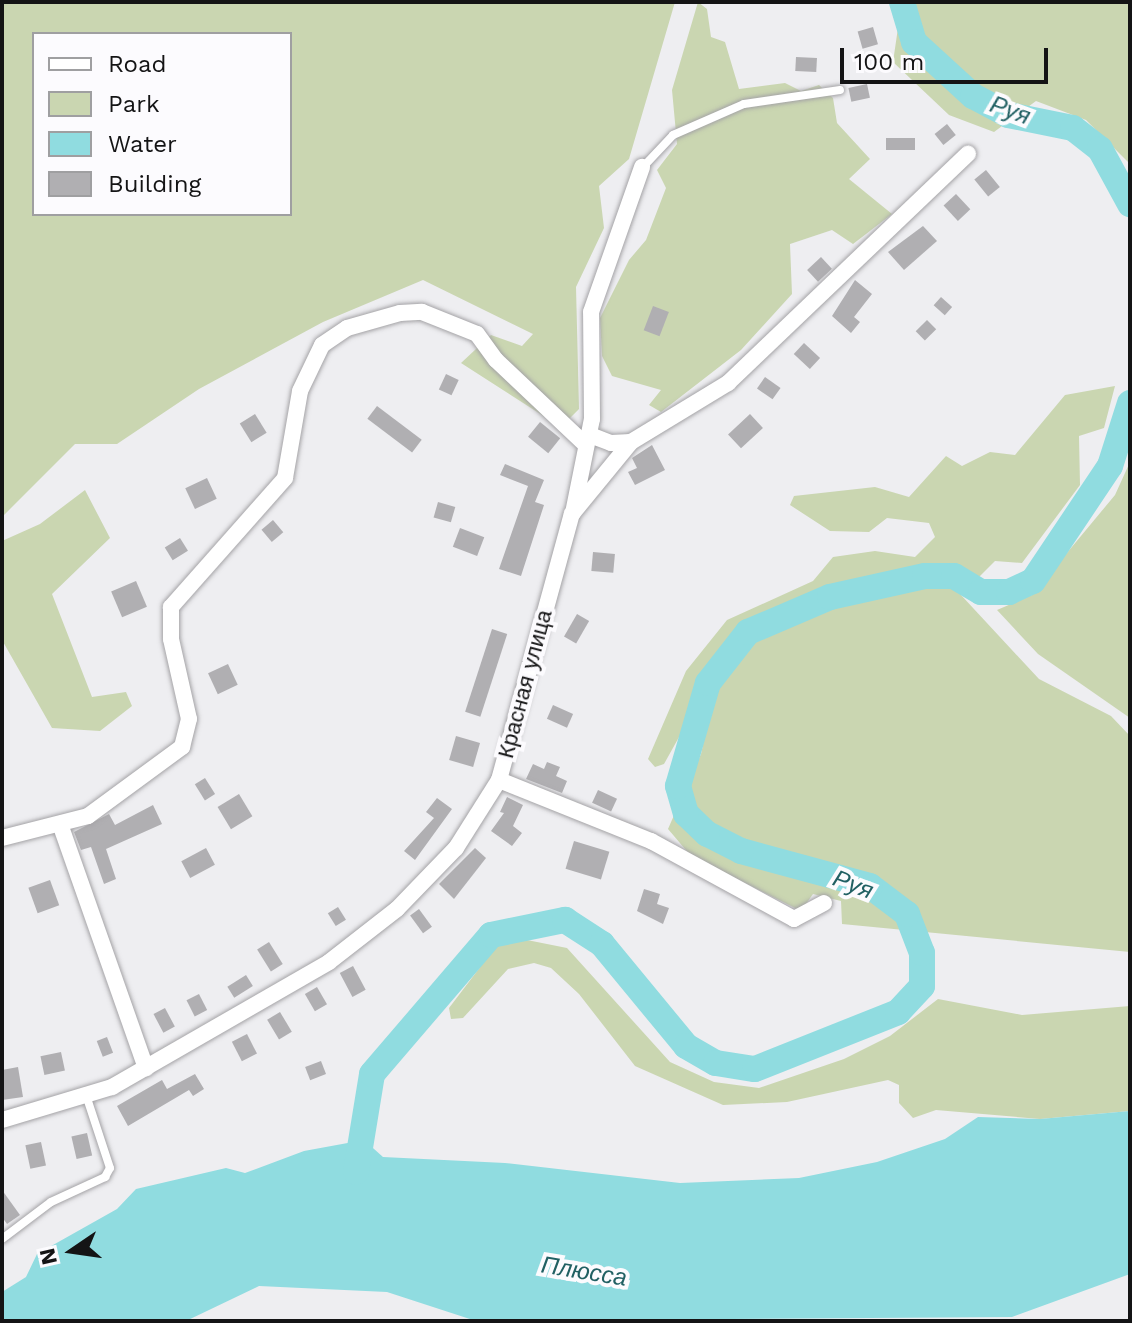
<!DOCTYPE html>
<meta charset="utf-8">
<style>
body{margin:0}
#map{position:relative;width:1132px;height:1323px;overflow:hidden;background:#eeeef1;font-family:"Work Sans",sans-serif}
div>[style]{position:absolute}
.green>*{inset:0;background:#cad6b1}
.water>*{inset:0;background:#90dce0}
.river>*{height:26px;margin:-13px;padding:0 13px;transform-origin:13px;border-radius:13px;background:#90dce0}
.building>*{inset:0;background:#b0afb2;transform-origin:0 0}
.roads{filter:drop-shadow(0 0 2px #a4a3a6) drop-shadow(0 0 2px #a4a3a6)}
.service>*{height:8px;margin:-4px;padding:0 4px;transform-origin:4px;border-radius:4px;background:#fff}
.minor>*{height:16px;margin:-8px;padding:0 8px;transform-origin:8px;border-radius:8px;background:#fff}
span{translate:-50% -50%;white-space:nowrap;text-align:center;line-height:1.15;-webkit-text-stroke:8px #fcfbfe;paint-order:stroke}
.street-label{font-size:22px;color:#141415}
.water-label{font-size:24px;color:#216063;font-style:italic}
.frame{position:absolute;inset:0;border:4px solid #141415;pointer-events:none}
.legend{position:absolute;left:32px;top:32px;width:260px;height:184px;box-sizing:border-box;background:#fcfbfe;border:2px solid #9f9fa1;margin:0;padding:10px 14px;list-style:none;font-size:24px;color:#141415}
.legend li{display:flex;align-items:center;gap:16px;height:40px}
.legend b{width:40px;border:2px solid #9f9fa1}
.north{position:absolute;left:32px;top:1211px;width:80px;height:80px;-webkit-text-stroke:6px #fcfbfe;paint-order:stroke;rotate:257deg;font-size:22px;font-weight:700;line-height:32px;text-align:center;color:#141415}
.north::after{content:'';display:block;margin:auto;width:28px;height:36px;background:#141415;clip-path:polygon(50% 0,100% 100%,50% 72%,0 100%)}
.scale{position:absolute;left:840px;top:48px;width:208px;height:36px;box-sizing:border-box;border:4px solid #141415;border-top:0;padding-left:10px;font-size:24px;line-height:28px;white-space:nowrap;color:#141415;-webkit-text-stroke:6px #fcfbfe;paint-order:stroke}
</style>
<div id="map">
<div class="green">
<i style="clip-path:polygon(evenodd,2px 2px,675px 2px,629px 159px,599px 186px,604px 228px,576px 287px,579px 409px,570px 418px,545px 417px,461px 363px,491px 335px,522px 346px,533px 334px,423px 280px,323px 322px,199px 389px,117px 444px,75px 444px,2px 517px,2px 2px,34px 34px,290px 34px,290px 214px,34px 214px,34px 34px)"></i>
<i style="clip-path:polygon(698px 2px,707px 9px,711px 37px,725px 42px,739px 89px,785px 83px,801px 91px,819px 85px,833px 98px,837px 123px,870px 159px,849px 179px,892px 214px,853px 244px,832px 230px,790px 244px,792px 294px,741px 350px,661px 412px,649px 405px,661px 390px,612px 376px,602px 356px,600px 318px,629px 260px,646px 240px,666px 188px,657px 170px,677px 144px,672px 90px)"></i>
<i style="clip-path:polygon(889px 2px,1130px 2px,1130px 164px,1086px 120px,1036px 101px,994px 132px,949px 115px,893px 62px,899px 21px)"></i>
<i style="clip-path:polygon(1115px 386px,1104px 428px,1079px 436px,1080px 485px,1022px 563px,995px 561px,961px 595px,1039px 679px,1111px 716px,1130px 736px,1130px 952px,842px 924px,841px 901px,813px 894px,801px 911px,691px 856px,668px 829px,701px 754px,712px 703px,698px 703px,664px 764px,655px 767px,648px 759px,686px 671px,727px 620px,813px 581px,833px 557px,875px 551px,915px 557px,935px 537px,929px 523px,887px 518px,869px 532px,830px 531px,790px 505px,794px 496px,875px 487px,909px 497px,946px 456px,962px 466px,990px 452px,1015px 455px,1065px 395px)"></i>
<i style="clip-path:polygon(1130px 462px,1130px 718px,1038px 654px,997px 610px,1032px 595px,1115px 495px)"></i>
<i style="clip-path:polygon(85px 490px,110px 538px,52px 594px,92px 697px,126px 692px,132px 706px,100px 731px,52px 728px,2px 640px,2px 541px,40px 524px)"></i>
<i style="clip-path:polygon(522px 939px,567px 948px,670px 1062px,714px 1082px,759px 1088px,844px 1059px,890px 1036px,938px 999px,1022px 1015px,1130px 1006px,1130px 1111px,1040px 1119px,936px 1110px,913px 1118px,899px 1103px,899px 1085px,888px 1080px,787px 1102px,723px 1105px,635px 1066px,579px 994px,551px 968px,534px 963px,508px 969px,463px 1018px,451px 1019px,449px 1008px,497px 945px)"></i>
</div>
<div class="water">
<i style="clip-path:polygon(1130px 1111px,1130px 1274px,1012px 1317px,476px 1321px,387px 1292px,259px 1286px,186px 1321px,2px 1321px,2px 1292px,26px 1277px,37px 1254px,117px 1209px,136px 1189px,226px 1168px,245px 1173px,304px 1151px,364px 1140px,383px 1157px,505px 1163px,680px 1183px,799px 1178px,877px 1162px,945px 1139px,978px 1117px,1040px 1119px)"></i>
</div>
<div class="river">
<i style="left:902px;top:2px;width:42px;rotate:73.3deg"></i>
<i style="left:914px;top:42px;width:80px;rotate:42.5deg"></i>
<i style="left:973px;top:96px;width:40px;rotate:28deg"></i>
<i style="left:1008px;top:115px;width:66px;rotate:11.3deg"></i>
<i style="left:1073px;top:128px;width:34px;rotate:38deg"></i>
<i style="left:1100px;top:149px;width:63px;rotate:61.4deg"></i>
<i style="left:356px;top:1172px;width:99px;rotate:-80.7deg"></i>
<i style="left:372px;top:1074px;width:183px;rotate:-49.4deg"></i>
<i style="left:491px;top:935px;width:76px;rotate:-11.5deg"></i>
<i style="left:565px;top:920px;width:44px;rotate:33deg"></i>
<i style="left:602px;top:944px;width:132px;rotate:50.5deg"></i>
<i style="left:686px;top:1046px;width:34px;rotate:30deg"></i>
<i style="left:716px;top:1063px;width:39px;rotate:9deg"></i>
<i style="left:755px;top:1069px;width:154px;rotate:-21.7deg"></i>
<i style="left:898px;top:1012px;width:35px;rotate:-47deg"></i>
<i style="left:922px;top:986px;width:33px;rotate:-90deg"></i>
<i style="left:922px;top:953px;width:42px;rotate:-111deg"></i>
<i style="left:907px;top:914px;width:46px;rotate:-142.9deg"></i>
<i style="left:870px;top:886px;width:134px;rotate:-164.8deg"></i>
<i style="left:741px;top:851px;width:38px;rotate:-153deg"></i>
<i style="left:707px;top:834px;width:29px;rotate:-136deg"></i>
<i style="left:686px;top:814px;width:29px;rotate:-106deg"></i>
<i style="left:678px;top:786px;width:107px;rotate:-73.8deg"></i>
<i style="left:708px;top:683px;width:65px;rotate:-51.9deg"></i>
<i style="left:748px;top:632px;width:89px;rotate:-23.1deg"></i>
<i style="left:830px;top:597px;width:97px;rotate:-12.5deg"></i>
<i style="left:925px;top:576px;width:29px"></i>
<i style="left:954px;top:576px;width:31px;rotate:31deg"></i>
<i style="left:981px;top:592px;width:28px"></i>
<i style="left:1009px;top:592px;width:26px;rotate:-25deg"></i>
<i style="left:1033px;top:581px;width:138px;rotate:-56.2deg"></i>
<i style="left:1110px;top:466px;width:66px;rotate:-72.4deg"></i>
</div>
<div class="building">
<i style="left:873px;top:27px;width:18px;height:16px;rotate:74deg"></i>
<i style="left:796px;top:57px;width:21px;height:14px;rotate:3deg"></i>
<i style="left:867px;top:84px;width:14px;height:19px;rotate:78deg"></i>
<i style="left:947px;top:124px;width:14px;height:16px;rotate:51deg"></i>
<i style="left:915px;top:138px;width:12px;height:29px;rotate:90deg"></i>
<i style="left:986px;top:170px;width:22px;height:15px;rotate:51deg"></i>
<i style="left:956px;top:194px;width:21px;height:17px;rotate:47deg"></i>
<i style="clip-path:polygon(923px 226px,937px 241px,904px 270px,888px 252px)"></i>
<i style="left:821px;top:257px;width:16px;height:19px;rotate:47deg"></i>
<i style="clip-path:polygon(855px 280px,872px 294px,854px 317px,860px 322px,851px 333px,832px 316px)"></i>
<i style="left:941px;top:297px;width:15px;height:11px;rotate:42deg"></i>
<i style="left:653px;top:306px;width:17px;height:26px;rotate:21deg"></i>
<i style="left:927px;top:320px;width:13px;height:16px;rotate:45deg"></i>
<i style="left:804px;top:343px;width:22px;height:15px;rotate:43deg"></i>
<i style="left:446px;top:374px;width:14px;height:17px;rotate:25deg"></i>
<i style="left:765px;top:377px;width:19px;height:14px;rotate:35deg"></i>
<i style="left:377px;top:406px;width:56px;height:16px;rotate:37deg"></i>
<i style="left:255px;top:414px;width:22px;height:18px;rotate:58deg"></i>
<i style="left:750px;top:414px;width:19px;height:30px;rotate:47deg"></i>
<i style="left:540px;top:422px;width:26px;height:19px;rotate:39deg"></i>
<i style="clip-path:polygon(652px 445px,665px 470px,635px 485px,628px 472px,637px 468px,632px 458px)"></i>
<i style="clip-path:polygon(505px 464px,544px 480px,535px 502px,544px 505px,521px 576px,499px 569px,528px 486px,500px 475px)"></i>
<i style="left:207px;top:478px;width:23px;height:24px;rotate:65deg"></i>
<i style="left:438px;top:502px;width:18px;height:16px;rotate:16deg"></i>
<i style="left:273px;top:520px;width:16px;height:15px;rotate:50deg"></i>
<i style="left:460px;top:528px;width:26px;height:20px;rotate:21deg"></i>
<i style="left:180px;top:538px;width:15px;height:18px;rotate:58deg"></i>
<i style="left:593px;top:552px;width:22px;height:19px;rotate:5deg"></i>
<i style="left:136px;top:581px;width:28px;height:27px;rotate:67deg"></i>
<i style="left:577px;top:614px;width:14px;height:26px;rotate:30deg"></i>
<i style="left:492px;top:629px;width:16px;height:87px;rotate:18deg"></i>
<i style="left:228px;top:664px;width:23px;height:22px;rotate:65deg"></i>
<i style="left:553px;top:705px;width:22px;height:15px;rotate:24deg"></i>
<i style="left:456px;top:736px;width:25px;height:25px;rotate:16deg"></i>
<i style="clip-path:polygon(547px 762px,560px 767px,556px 776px,567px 781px,562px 793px,526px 779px,533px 764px,544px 769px)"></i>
<i style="left:205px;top:778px;width:19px;height:12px;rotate:58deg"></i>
<i style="left:598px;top:790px;width:21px;height:14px;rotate:25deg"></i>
<i style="left:239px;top:794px;width:26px;height:25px;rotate:59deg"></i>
<i style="clip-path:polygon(507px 797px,523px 805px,513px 826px,522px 833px,512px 846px,491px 831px,504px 813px,500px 812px)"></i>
<i style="clip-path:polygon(437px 798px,452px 809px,415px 860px,404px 851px,434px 818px,426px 812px)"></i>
<i style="clip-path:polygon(153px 805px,162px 824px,106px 849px,116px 879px,104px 884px,91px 847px,81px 850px,74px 832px,109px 814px,115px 825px)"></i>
<i style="left:574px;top:841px;width:37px;height:29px;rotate:17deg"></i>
<i style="left:206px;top:848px;width:19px;height:28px;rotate:62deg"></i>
<i style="clip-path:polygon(475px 848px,486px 858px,454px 899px,439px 884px)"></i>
<i style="left:50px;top:880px;width:27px;height:23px;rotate:70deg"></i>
<i style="clip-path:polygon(644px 889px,660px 894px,657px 904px,669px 908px,663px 924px,637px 911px)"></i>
<i style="left:338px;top:907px;width:15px;height:12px;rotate:58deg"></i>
<i style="left:419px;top:909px;width:22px;height:11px;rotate:54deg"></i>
<i style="left:269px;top:942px;width:26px;height:14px;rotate:58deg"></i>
<i style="left:353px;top:966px;width:27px;height:15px;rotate:62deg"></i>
<i style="left:246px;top:975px;width:13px;height:22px;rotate:58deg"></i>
<i style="left:317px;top:987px;width:20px;height:14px;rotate:60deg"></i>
<i style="left:199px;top:994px;width:18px;height:14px;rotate:63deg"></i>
<i style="left:165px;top:1008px;width:21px;height:13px;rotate:62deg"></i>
<i style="left:280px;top:1012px;width:23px;height:15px;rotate:59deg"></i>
<i style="left:247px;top:1034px;width:22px;height:17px;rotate:63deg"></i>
<i style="left:107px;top:1037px;width:17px;height:11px;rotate:69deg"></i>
<i style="left:61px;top:1052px;width:19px;height:21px;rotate:78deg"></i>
<i style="left:321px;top:1061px;width:14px;height:17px;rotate:69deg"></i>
<i style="clip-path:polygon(18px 1067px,23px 1097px,2px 1100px,2px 1070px)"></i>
<i style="clip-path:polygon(195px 1074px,204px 1089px,193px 1096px,189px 1090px,128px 1126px,117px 1106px,162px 1080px,167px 1089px)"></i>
<i style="left:87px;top:1133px;width:23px;height:16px;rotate:77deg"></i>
<i style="left:41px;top:1142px;width:24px;height:16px;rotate:78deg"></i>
<i style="clip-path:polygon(2px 1190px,20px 1215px,7px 1224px,2px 1217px)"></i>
</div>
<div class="roads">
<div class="service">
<i style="left:643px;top:167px;width:44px;rotate:-46.8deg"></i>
<i style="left:673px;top:135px;width:77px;rotate:-23.6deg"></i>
<i style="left:744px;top:104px;width:97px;rotate:-8.3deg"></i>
<i style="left:2px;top:1239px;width:61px;rotate:-37.1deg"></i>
<i style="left:51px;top:1202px;width:60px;rotate:-24.8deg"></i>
<i style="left:105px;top:1177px;width:10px;rotate:-61deg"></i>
<i style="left:110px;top:1168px;width:74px;rotate:-108.2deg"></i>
</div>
<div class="minor">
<i style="left:590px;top:435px;width:22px;rotate:21deg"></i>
<i style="left:611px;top:443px;width:20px;rotate:-3deg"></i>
<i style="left:573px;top:513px;width:96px;rotate:-78.6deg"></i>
<i style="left:592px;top:419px;width:107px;rotate:-90.5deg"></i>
<i style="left:591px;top:312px;width:154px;rotate:-70.6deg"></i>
<i style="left:499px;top:780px;width:164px;rotate:21.9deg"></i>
<i style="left:651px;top:841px;width:163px;rotate:28.6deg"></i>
<i style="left:794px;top:919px;width:34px;rotate:-28deg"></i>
<i style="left:60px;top:824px;width:259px;rotate:70.6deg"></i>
<i style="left:2px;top:838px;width:89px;rotate:-14.3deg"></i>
<i style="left:88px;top:816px;width:117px;rotate:-36.3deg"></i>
<i style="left:182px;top:747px;width:29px;rotate:-76deg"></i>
<i style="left:189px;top:719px;width:82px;rotate:-102.7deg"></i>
<i style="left:171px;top:639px;width:32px;rotate:-90deg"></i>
<i style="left:171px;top:607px;width:172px;rotate:-48.5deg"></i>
<i style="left:285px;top:478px;width:88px;rotate:-80.2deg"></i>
<i style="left:300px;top:391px;width:51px;rotate:-64.4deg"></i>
<i style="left:322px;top:345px;width:30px;rotate:-34deg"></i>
<i style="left:347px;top:328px;width:55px;rotate:-15.8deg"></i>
<i style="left:400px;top:313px;width:22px;rotate:-3deg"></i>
<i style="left:422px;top:312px;width:59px;rotate:21.8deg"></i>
<i style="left:477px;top:334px;width:32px;rotate:54deg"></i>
<i style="left:496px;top:360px;width:124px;rotate:43.4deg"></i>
<i style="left:2px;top:1120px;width:115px;rotate:-16.7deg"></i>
<i style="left:112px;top:1087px;width:250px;rotate:-29.9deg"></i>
<i style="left:329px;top:962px;width:86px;rotate:-37.9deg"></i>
<i style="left:397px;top:909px;width:85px;rotate:-46deg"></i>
<i style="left:456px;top:848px;width:80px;rotate:-57.7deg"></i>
<i style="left:499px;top:780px;width:276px;rotate:-74.7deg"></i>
<i style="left:572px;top:514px;width:93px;rotate:-50.7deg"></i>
<i style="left:631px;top:442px;width:114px;rotate:-31.3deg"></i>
<i style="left:728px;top:383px;width:332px;rotate:-43.7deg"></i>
</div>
</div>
<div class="street-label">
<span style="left:525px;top:684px;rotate:-75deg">Красная улица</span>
</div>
<div class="water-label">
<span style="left:1010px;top:111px;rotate:20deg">Руя</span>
<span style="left:853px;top:885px;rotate:21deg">Руя</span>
<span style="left:584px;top:1272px;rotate:9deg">Плюсса</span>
</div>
<div class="frame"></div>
<ul class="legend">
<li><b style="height:10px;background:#fff"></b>Road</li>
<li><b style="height:22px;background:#cad6b1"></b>Park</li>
<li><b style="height:22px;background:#90dce0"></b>Water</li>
<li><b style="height:22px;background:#b0afb2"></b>Building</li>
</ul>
<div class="north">N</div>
<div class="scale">100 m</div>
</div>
